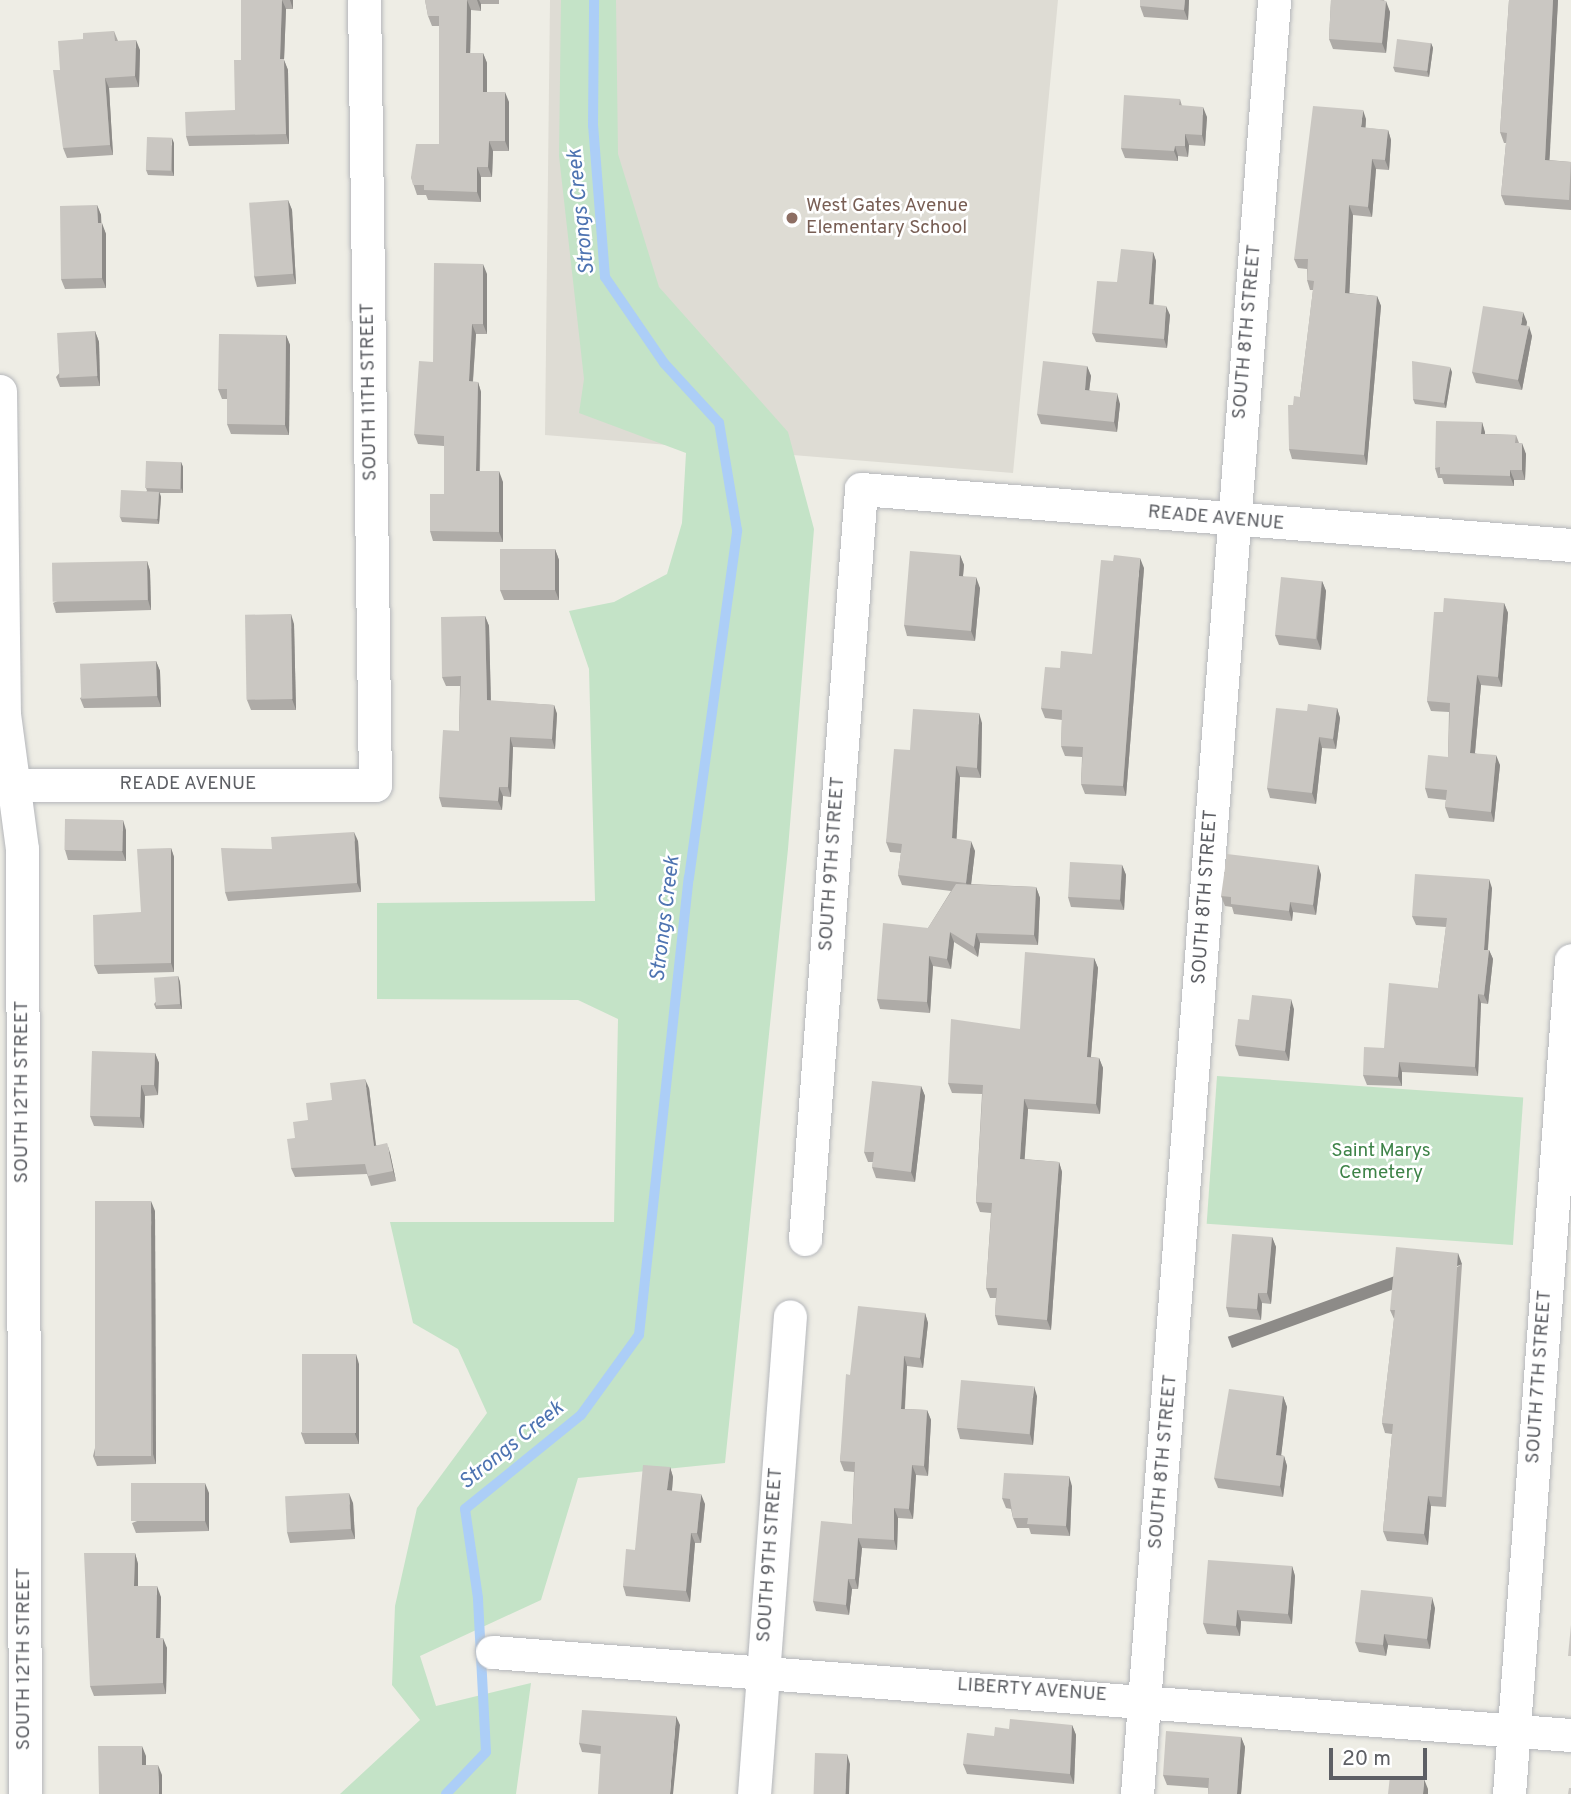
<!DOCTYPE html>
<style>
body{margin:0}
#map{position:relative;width:1571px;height:1794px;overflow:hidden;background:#eeede5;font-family:Overpass,sans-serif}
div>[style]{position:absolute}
.education>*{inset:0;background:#dedcd4}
.green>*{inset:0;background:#c4e3c7;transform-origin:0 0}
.stream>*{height:10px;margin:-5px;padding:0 5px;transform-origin:5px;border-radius:5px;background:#accef7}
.roads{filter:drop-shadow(0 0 2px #b5b7bb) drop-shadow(0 0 2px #b5b7bb)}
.minor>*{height:33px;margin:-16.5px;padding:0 16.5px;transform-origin:16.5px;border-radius:16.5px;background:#fff}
.wall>*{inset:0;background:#aeaba7}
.shaded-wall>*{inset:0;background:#8d8b88;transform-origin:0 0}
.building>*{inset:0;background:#cac7c2;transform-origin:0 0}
.dots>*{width:19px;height:19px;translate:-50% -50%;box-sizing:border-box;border:4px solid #fff;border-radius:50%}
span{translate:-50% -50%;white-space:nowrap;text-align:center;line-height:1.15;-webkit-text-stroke:5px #fff;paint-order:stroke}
.education-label{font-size:19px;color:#785e54}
.left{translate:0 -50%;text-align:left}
.street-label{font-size:19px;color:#5d5f64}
.park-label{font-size:19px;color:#3e8348}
.water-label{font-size:21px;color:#4d73b1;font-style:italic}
.scale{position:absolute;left:1329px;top:1748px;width:98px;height:32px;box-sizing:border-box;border:4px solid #5d5f64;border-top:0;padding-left:9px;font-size:21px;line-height:24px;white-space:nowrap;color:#5d5f64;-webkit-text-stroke:5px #fff;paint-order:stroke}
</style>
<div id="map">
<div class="education">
<i style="clip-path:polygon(550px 0,1058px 0,1013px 473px,545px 435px)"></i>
</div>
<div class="green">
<i style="clip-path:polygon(561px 0,616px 0,618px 154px,659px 287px,788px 432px,814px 529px,788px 849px,725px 1463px,578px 1478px,541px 1600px,420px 1656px,436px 1706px,531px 1683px,516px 1794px,340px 1794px,420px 1720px,392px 1685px,395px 1606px,417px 1508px,487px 1413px,458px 1349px,413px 1323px,390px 1222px,614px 1222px,618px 1019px,578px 1000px,377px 999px,377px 903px,595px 901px,589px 669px,569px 611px,614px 602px,667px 574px,682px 523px,686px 453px,579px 413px,584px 379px,559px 156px)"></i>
<i style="left:1217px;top:1076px;width:307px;height:148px;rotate:4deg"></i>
</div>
<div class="stream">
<i style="left:446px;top:1794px;width:58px;rotate:-46.4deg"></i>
<i style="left:486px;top:1752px;width:154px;rotate:-93deg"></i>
<i style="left:478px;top:1598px;width:90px;rotate:-98.3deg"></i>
<i style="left:465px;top:1509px;width:149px;rotate:-39deg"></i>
<i style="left:581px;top:1415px;width:99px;rotate:-54.1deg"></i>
<i style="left:639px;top:1335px;width:460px;rotate:-83.8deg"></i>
<i style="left:689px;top:878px;width:351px;rotate:-82.1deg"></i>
<i style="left:737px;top:530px;width:109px;rotate:-99.5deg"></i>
<i style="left:719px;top:423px;width:81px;rotate:-132.5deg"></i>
<i style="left:664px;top:363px;width:104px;rotate:-124.5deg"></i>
<i style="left:605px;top:277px;width:151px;rotate:-94.5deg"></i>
<i style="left:593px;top:126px;width:126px;rotate:-89.5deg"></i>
</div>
<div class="roads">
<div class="minor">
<i style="left:0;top:391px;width:323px;rotate:89.3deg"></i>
<i style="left:4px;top:714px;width:136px;rotate:82.4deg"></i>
<i style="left:22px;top:849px;width:945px;rotate:89.82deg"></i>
<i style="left:0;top:785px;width:375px"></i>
<i style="left:375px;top:785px;width:785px;rotate:-90.8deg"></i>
<i style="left:805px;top:1239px;width:752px;rotate:-85.73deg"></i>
<i style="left:861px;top:489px;width:712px;rotate:4.51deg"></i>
<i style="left:492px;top:1652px;width:1082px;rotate:4.4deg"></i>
<i style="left:754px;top:1794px;width:479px;rotate:-85.7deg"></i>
<i style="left:1137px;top:1794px;width:1799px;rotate:-85.63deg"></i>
<i style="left:1509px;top:1794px;width:836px;rotate:-85.75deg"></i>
</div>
</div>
<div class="wall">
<i style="clip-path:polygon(241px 0,293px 0,293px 9px,286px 9px,284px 60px,288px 70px,289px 144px,189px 146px,186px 136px,235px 110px,241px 60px)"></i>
<i style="clip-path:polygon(425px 0,499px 0,499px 4px,481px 4px,481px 11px,471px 10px,470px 53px,483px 53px,487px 63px,487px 92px,509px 102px,509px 151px,493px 151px,492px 177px,481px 177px,481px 202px,428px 200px,426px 195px,417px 195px,411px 177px,439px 144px,439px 26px,432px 26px,428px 16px)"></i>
<i style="clip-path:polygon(1140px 0,1189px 0,1188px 20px,1144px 17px,1140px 6px)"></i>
<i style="clip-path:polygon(1331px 0,1384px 0,1390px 12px,1386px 53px,1333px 49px,1329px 39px)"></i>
<i style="clip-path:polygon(1509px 0,1558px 0,1549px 160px,1571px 162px,1571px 210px,1505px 205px,1501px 195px,1506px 143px,1504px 143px,1500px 132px)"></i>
<i style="clip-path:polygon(114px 31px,118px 41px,140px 50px,139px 87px,109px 88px,113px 155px,67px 158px,63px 148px,60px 70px,83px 39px)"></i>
<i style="clip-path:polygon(1431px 43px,1433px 48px,1429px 77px,1395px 72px,1393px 67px)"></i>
<i style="clip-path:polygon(1180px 99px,1182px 106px,1207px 117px,1205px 146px,1189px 145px,1188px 157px,1178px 156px,1178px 161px,1125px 158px,1121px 148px)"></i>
<i style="clip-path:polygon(1366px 119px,1365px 128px,1388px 130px,1391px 140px,1389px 170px,1376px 169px,1372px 217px,1353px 215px,1349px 293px,1377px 296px,1381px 306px,1367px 465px,1292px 459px,1289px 449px,1293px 405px,1300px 397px,1313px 290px,1310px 290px,1307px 280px,1307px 269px,1298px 268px,1294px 259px)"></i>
<i style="clip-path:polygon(174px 143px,174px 176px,148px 175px,146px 170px)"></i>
<i style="clip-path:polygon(288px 200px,292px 210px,296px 284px,257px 287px,254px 276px)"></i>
<i style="clip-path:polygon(97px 205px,101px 215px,101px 223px,106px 234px,106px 288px,65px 289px,61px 279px)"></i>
<i style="clip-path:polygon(1153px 252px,1156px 261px,1153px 305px,1170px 315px,1167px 348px,1096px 342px,1092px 333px,1117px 282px)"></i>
<i style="clip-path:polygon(487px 274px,487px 334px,476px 334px,473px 382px,478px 382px,481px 392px,480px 471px,503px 482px,503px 542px,433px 541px,430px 531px,444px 494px,444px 446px,418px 444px,414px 434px,433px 362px)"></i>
<i style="clip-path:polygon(1527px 322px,1526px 326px,1532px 336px,1522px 390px,1476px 383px,1472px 372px)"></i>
<i style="clip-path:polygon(95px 331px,99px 342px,100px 386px,60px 387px,56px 377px)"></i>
<i style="clip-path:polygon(286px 335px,290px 345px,289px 435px,231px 434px,227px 424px,227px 399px,222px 399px,218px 389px)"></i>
<i style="clip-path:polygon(1087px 366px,1091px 376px,1089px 390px,1120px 404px,1117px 432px,1041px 424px,1037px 414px)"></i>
<i style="clip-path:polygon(1452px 372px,1446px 408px,1415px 404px,1413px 399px)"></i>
<i style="clip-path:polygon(1482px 422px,1485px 434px,1516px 435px,1519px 443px,1526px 454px,1525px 480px,1514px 480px,1514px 486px,1444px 484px,1442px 478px,1438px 478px,1435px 468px)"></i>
<i style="clip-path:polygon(181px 462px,183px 467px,183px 493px,160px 493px,161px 497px,159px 524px,122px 522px,120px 517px,147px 491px,146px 488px)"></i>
<i style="clip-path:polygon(555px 549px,559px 560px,559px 600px,504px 600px,500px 590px)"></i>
<i style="clip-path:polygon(960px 555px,964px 565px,963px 576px,980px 588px,975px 641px,907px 636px,904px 625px)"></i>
<i style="clip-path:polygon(147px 561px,150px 571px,151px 610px,56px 613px,53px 603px)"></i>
<i style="clip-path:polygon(1144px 568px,1126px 796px,1085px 794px,1081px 784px,1082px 757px,1065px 756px,1061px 746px,1062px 720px,1045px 718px,1041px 708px,1060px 668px,1092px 654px)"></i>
<i style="clip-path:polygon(1322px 581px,1326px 591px,1321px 650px,1279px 645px,1275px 635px)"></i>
<i style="clip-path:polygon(1504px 603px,1508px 613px,1502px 687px,1481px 685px,1475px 753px,1500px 765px,1494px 822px,1449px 818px,1445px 807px,1446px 800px,1428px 798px,1425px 788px,1448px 757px,1449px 712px,1431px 711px,1427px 701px,1443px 612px)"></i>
<i style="clip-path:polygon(485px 616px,489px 626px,491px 701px,554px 705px,557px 714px,555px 749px,513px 747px,511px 797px,503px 796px,502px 810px,442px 807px,439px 797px,459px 731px,460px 686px,446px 686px,442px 677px)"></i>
<i style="clip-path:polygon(294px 624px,296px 710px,251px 710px,247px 700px)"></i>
<i style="clip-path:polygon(156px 661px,160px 671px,161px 707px,84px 708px,80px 698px)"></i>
<i style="clip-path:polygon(1337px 708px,1340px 718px,1336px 749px,1322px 748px,1316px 804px,1270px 798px,1267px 788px,1307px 711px)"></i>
<i style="clip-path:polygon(982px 723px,981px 778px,960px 777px,956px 839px,975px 851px,971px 884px,1036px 887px,1040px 898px,1038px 945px,980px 943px,978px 957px,954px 942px,951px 969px,933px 966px,930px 1013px,880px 1009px,877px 999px,928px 928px,951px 891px,902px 885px,898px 875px,901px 853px,890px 852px,886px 842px,910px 750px)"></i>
<i style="clip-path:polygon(126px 830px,126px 861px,68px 860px,65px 850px)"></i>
<i style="clip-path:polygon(358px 841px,361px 892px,228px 901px,225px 892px,272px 849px)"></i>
<i style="clip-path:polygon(171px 848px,174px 857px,174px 972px,98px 974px,94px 965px,141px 912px)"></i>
<i style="clip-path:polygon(1122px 865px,1126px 875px,1124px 910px,1071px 907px,1068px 897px)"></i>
<i style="clip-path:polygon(1318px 865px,1321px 875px,1316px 915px,1293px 912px,1292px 921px,1234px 914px,1232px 907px,1225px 906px,1221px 896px)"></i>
<i style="clip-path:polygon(1492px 888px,1488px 950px,1489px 950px,1493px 959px,1488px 1004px,1481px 1003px,1478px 1076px,1402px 1072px,1402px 1086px,1367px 1085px,1363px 1075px,1384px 1048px,1438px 988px,1446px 927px,1416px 925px,1412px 916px)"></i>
<i style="clip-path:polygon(1094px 958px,1098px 968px,1091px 1057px,1099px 1058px,1103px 1068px,1100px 1114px,1028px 1109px,1024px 1159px,1059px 1162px,1062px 1172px,1051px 1330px,998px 1325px,995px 1315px,996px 1298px,990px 1298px,986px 1288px,991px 1213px,980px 1212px,976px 1202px,982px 1094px,952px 1093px,948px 1083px,1020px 1029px)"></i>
<i style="clip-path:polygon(178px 976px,180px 982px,182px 1009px,156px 1009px,154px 1004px)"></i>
<i style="clip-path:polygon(1294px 1009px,1289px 1061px,1239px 1056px,1235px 1045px,1249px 1020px)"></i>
<i style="clip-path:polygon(155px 1053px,159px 1063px,158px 1095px,145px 1096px,144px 1128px,94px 1126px,90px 1116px)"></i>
<i style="clip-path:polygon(921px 1086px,925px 1096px,915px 1182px,876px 1178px,872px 1167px,873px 1162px,868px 1162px,864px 1152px)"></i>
<i style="clip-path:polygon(369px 1088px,376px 1145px,390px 1153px,396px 1181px,371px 1186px,367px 1174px,295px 1177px,291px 1168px,295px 1138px,308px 1120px,332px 1100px)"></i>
<i style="clip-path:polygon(155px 1211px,156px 1464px,97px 1466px,93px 1456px)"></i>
<i style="clip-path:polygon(1272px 1237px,1276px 1247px,1271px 1304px,1262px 1303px,1261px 1320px,1229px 1317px,1226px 1307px)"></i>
<i style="clip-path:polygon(1462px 1264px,1446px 1507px,1431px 1506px,1428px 1545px,1387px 1541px,1383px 1531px,1392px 1434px,1385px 1433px,1382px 1423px,1394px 1319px,1390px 1310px)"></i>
<i style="clip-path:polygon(925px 1313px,928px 1323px,923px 1368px,907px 1366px,905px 1409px,927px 1410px,931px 1420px,928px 1476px,916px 1475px,913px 1519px,898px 1518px,897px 1550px,862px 1548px,858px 1589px,852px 1589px,849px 1615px,816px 1611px,813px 1601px,852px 1524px,854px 1472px,844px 1471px,840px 1461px,850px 1375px)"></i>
<i style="clip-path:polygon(359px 1364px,359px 1444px,305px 1444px,301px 1433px)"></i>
<i style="clip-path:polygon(1037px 1396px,1033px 1445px,960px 1439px,957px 1428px)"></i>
<i style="clip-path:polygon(1283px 1396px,1287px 1407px,1281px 1455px,1284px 1456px,1287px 1466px,1283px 1497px,1218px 1488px,1214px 1478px)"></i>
<i style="clip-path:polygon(670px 1467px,673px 1477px,672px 1491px,705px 1504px,701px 1543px,695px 1543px,690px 1602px,626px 1596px,623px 1586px,635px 1550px)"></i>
<i style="clip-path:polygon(1072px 1486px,1070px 1536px,1031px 1534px,1029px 1528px,1017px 1528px,1013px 1518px,1011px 1509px,1006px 1508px,1002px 1498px)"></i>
<i style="clip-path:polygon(209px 1493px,209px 1531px,136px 1533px,132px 1523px)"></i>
<i style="clip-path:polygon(353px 1503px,355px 1539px,290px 1543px,287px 1532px)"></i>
<i style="clip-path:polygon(135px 1553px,138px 1564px,138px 1586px,161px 1597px,160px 1638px,167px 1648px,166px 1694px,94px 1696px,90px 1686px)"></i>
<i style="clip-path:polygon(1292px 1566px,1295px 1576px,1292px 1624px,1241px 1621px,1240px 1636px,1207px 1634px,1203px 1623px)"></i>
<i style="clip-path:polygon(1435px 1608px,1430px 1649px,1388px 1645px,1386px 1656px,1359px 1652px,1355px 1642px)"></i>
<i style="clip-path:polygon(680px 1725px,601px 1754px,582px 1752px,579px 1743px)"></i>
<i style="clip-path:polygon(1072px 1725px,1076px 1735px,1074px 1784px,967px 1774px,963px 1764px,994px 1736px)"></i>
<i style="clip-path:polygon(1241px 1737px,1245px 1747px,1241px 1794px,1208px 1794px,1208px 1788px,1167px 1785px,1163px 1775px)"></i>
</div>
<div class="shaded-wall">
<i style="clip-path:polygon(282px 0,286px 9px,284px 60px,288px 70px,289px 144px,286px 134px,280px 59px)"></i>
<i style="clip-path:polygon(290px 0,293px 0,293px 9px)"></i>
<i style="clip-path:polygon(467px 0,471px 10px,470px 63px,466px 53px)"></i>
<i style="clip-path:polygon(477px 0,479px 0,481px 4px,481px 11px)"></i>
<i style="clip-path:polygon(1185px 0,1189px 0,1188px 20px,1184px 10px)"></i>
<i style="clip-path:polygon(1553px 0,1558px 0,1549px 170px,1545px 160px)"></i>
<i style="clip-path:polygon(1386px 1px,1390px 12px,1386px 53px,1382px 43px)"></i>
<i style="clip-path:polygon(136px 40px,140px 50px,139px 87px,135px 76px)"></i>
<i style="clip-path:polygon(1431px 43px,1433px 48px,1429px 77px,1427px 71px)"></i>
<i style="clip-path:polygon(483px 53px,487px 63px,487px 102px,483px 92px)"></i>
<i style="clip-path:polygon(105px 78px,109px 88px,113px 155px,110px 145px)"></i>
<i style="clip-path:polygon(505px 92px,509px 102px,509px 151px,505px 141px)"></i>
<i style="clip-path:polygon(1203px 107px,1207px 117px,1205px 146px,1202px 135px)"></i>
<i style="clip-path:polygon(1363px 110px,1366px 119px,1365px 137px,1361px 127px)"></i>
<i style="clip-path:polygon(1388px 130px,1391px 140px,1389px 170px,1385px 160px)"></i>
<i style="clip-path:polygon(1185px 134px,1189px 145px,1188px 157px,1185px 146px)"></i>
<i style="clip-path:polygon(172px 138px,174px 143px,174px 176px,172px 171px)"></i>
<i style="clip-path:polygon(489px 141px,493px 151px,492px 177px,488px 167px)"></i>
<i style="clip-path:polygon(1175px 146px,1178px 156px,1178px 161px,1174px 151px)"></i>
<i style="clip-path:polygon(1372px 159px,1376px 169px,1372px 217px,1368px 207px)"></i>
<i style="clip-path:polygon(477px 167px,481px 177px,481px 202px,477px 192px)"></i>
<i style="clip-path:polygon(288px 200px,292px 210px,296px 284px,293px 274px)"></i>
<i style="clip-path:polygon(97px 205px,101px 215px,102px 234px,98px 223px)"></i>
<i style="clip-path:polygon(1349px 205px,1353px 215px,1349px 303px,1345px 293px)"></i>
<i style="clip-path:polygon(102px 223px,106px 234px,106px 288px,102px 278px)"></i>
<i style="clip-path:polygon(1153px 252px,1156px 261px,1153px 314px,1149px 304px)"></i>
<i style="clip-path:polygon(483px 264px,487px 274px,487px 334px,483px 324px)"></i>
<i style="clip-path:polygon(1377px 296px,1381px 306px,1367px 465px,1364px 455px)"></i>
<i style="clip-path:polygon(1166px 306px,1170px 315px,1167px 348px,1164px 339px)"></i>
<i style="clip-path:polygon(1523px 312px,1527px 322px,1525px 335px,1521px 325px)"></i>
<i style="clip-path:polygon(472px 324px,476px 334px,472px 392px,469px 381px)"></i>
<i style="clip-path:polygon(1529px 326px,1532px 336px,1522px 390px,1518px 380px)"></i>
<i style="clip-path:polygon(95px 331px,99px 342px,100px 386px,97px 376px)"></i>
<i style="clip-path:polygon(286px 335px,290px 345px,289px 435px,285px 425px)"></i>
<i style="clip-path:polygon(1087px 366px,1091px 376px,1088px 400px,1085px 390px)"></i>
<i style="clip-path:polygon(1450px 367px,1452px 372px,1446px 408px,1444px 403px)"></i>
<i style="clip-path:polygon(478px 382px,481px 392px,479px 482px,476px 471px)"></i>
<i style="clip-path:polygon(1117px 393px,1120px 404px,1117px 432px,1114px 422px)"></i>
<i style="clip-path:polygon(1482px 422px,1485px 432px,1485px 444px,1481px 434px)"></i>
<i style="clip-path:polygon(1522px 443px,1526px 454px,1525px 480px,1522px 470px)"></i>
<i style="clip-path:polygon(181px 462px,183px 467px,183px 493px,181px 488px)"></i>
<i style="clip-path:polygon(1510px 470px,1514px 480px,1514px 486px,1510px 476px)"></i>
<i style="clip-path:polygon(499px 471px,503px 482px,503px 542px,499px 532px)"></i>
<i style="clip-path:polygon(159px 492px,161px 497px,159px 524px,157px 519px)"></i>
<i style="clip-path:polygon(555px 549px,559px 560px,559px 600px,555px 590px)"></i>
<i style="clip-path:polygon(960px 555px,964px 565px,962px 586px,959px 576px)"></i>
<i style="clip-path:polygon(1140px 558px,1144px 568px,1126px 796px,1123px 786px)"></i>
<i style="clip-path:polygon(147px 561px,150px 571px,151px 610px,148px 600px)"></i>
<i style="clip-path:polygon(976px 577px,980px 588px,975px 641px,971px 631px)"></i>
<i style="clip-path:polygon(1322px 581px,1326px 591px,1321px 650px,1317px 639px)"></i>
<i style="clip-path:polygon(1504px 603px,1508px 613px,1502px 687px,1498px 677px)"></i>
<i style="clip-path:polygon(291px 614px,294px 624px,296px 710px,292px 699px)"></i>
<i style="clip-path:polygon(485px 616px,489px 626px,491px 710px,487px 700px)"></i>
<i style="clip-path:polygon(156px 661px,160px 671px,161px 707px,157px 696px)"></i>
<i style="clip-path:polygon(1477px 675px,1481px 685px,1474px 763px,1470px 753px)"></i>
<i style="clip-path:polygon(554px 705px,557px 714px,555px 749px,552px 739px)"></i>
<i style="clip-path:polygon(1337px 708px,1340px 718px,1336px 749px,1333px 739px)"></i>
<i style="clip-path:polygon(979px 713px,982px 723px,981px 778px,977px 768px)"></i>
<i style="clip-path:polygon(510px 737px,513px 747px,511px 797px,508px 787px)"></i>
<i style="clip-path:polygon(1319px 737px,1322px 748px,1316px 804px,1312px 793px)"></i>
<i style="clip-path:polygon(1496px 755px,1500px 765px,1494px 822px,1491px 812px)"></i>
<i style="clip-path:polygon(956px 766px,960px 777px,956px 849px,952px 838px)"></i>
<i style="clip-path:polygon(499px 787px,503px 796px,502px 810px,498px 801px)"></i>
<i style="clip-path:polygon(123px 820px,126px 830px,126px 861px,122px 851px)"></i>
<i style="clip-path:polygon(354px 832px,358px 841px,361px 892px,357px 883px)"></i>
<i style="clip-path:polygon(971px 841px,975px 851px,970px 894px,966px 883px)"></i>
<i style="clip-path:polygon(171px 848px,174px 857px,174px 972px,171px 963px)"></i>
<i style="clip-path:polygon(1122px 865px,1126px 875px,1124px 910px,1120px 900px)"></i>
<i style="clip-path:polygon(1318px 865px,1321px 875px,1316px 915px,1313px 905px)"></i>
<i style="clip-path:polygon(1489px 879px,1492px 888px,1487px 959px,1484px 950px)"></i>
<i style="clip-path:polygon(1036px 887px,1040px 898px,1038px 945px,1034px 935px)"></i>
<i style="clip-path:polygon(1290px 902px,1293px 912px,1292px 921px,1289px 911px)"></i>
<i style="clip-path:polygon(950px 932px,954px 942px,951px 969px,947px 959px)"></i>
<i style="clip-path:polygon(976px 933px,980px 943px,978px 957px,974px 947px)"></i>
<i style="clip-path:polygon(1489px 950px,1493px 959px,1488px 1004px,1484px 995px)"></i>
<i style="clip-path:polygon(929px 956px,933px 966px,930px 1013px,927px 1002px)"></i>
<i style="clip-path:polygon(1094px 958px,1098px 968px,1090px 1067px,1087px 1057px)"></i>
<i style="clip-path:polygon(178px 976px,180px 982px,182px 1009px,180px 1004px)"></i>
<i style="clip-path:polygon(1478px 994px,1481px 1003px,1478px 1076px,1475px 1067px)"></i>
<i style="clip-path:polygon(1291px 999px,1294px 1009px,1289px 1061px,1285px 1051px)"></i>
<i style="clip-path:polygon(155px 1053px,159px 1063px,158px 1095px,154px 1085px)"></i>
<i style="clip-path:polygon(1099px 1058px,1103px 1068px,1100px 1114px,1096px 1104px)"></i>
<i style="clip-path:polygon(1399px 1062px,1402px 1072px,1402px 1086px,1398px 1077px)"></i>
<i style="clip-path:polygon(365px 1079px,369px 1088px,377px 1155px,374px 1146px)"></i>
<i style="clip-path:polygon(141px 1085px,145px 1096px,144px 1128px,140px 1117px)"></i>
<i style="clip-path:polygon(921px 1086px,925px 1096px,915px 1182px,911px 1172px)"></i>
<i style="clip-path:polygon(1024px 1099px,1028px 1109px,1024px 1169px,1020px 1159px)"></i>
<i style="clip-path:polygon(387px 1143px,390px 1153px,396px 1181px,393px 1171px)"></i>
<i style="clip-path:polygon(1059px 1162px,1062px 1172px,1051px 1330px,1047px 1320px)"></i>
<i style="clip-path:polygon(151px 1201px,155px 1211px,156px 1464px,153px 1454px)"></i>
<i style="clip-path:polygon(1272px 1237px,1276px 1247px,1271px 1304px,1267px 1293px)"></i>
<i style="left:1458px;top:1253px;width:12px;height:245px;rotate:70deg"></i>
<i style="clip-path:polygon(1258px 1293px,1262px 1303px,1261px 1320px,1257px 1309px)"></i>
<i style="clip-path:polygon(925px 1313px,928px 1323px,923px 1368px,920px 1358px)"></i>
<i style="clip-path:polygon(356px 1354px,359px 1364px,359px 1444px,355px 1434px)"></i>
<i style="clip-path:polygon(904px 1356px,907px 1366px,904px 1419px,901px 1409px)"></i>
<i style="clip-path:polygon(1034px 1386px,1037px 1396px,1033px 1445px,1030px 1434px)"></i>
<i style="clip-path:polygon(1283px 1396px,1287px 1407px,1280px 1465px,1276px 1455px)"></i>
<i style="clip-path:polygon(927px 1410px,931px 1420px,928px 1476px,924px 1466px)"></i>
<i style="clip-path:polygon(1284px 1456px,1287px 1466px,1283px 1497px,1280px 1486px)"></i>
<i style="clip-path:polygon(912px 1465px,916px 1475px,913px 1519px,909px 1509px)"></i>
<i style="clip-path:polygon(670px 1467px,673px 1477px,671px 1501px,667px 1490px)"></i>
<i style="clip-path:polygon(1069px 1476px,1072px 1486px,1070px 1536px,1066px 1526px)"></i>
<i style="clip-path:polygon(205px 1483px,209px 1493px,209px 1531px,205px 1521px)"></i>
<i style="clip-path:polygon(349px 1493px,353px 1503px,355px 1539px,351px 1529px)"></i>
<i style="clip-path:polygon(701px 1494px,705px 1504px,701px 1543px,697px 1533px)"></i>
<i style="clip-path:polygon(1428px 1496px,1431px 1506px,1428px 1545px,1424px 1534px)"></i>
<i style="clip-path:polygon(894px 1508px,898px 1518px,897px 1550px,894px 1540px)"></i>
<i style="clip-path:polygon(691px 1533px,695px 1543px,690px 1602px,686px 1591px)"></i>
<i style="clip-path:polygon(858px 1538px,862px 1548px,858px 1589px,855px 1579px)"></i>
<i style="clip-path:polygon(135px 1553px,138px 1564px,138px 1597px,134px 1586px)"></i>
<i style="clip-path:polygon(1292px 1566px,1295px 1576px,1292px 1624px,1288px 1614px)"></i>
<i style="clip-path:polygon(848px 1579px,852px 1589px,849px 1615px,846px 1605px)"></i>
<i style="clip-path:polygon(157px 1586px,161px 1597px,160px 1648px,156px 1638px)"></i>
<i style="clip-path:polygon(1432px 1597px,1435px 1608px,1430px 1649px,1427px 1639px)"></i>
<i style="clip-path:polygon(1237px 1610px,1241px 1621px,1240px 1636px,1236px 1626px)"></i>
<i style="clip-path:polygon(1384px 1634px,1388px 1645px,1386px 1656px,1383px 1645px)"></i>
<i style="clip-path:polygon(163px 1638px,167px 1648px,166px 1694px,163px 1683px)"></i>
<i style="clip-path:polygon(676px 1716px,680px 1725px,673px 1794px,670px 1794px)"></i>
<i style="clip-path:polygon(1072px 1725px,1076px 1735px,1074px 1784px,1070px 1774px)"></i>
<i style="clip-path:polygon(1241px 1737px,1245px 1747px,1241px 1794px,1237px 1794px)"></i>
<i style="clip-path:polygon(142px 1746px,146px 1756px,146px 1776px,142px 1765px)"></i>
<i style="clip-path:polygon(847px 1754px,850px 1764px,849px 1794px,845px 1794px)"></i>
<i style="clip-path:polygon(158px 1765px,162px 1775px,162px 1794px,159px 1794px)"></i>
<i style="clip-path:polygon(1424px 1779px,1428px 1789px,1428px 1794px,1423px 1794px)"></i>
</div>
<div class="building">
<i style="clip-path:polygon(241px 0,282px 0,280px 59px,284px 59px,286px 134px,186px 136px,185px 112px,235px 110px,234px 60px,241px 60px)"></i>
<i style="clip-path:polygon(425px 0,477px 0,467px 0,466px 53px,483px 53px,483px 92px,505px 92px,505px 141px,489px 141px,488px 167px,477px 167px,477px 192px,424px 190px,424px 185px,413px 185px,411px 177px,416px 144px,439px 144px,439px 16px,428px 16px)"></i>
<i style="clip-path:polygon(1140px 0,1185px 0,1184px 10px,1140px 6px)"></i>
<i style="clip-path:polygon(1331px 0,1380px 0,1386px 1px,1382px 43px,1329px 39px)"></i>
<i style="clip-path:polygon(1509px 0,1553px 0,1545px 160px,1571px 162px,1569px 200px,1501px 195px,1507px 133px,1500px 132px)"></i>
<i style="clip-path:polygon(114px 31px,115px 41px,136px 40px,135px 76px,105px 78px,110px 145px,63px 148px,53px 70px,60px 70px,58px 41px,83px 39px,83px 33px)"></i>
<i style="left:1397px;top:39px;width:34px;height:28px;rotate:7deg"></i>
<i style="clip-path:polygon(1124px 95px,1180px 99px,1179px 105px,1203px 107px,1202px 135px,1185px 134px,1185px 146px,1175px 146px,1174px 151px,1121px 148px)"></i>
<i style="clip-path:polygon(1313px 106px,1363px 110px,1361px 127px,1388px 130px,1385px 160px,1372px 159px,1368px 207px,1349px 205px,1345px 293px,1377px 296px,1364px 455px,1289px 449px,1288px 405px,1293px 405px,1294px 396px,1300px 397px,1314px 281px,1307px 280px,1308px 259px,1294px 259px)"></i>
<i style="left:147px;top:137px;width:25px;height:33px;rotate:2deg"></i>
<i style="left:288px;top:200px;width:74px;height:39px;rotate:86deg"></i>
<i style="clip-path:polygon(97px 205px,98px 223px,102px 223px,102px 278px,61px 279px,60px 206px)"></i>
<i style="clip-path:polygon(1121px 249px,1153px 252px,1149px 304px,1166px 306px,1164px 339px,1092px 333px,1097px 281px,1117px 282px)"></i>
<i style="clip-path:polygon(434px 263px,483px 264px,483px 324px,472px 324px,469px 381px,478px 382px,476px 471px,499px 471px,499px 532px,430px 531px,430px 494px,444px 494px,444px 436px,414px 434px,419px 361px,433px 362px)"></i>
<i style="clip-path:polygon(1483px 306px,1523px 312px,1521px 325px,1529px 326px,1518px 380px,1472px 372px)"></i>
<i style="left:95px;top:331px;width:45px;height:38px;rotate:87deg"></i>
<i style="clip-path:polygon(219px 334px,286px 335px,285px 425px,227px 424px,227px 389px,218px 389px)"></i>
<i style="clip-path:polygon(1043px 361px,1087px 366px,1085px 390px,1117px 393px,1114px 422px,1037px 414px)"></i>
<i style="clip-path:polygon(1412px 361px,1450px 367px,1444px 403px,1413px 399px)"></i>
<i style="clip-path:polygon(1436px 421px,1482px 422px,1481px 434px,1516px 435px,1515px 443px,1522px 443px,1522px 470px,1510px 470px,1510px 476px,1440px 474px,1440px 467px,1435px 468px)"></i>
<i style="left:146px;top:461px;width:35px;height:27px;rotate:2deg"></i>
<i style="left:121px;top:490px;width:38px;height:27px;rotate:3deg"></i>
<i style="left:555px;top:549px;width:41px;height:55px;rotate:90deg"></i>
<i style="clip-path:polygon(910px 551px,960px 555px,959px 576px,976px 577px,971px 631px,904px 625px)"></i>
<i style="clip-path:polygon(1114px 555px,1140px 558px,1123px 786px,1081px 784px,1083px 747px,1061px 746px,1062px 710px,1041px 708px,1045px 667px,1060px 668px,1061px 651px,1092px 654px,1101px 560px,1113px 561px)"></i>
<i style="left:147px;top:561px;width:39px;height:95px;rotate:89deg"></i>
<i style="left:1281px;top:577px;width:41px;height:58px;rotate:6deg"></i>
<i style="clip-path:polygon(1444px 598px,1504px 603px,1498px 677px,1477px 675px,1470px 753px,1496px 755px,1491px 812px,1445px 807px,1447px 790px,1425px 788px,1428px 755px,1448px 757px,1450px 703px,1427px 701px,1434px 612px,1443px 612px)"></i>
<i style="left:291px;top:614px;width:85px;height:46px;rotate:89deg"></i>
<i style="clip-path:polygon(485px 616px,487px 700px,554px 705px,552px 739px,510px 737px,508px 787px,499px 787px,498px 801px,439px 797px,443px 730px,459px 731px,461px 676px,442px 677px,441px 617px)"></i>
<i style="left:156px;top:661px;width:35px;height:76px;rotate:88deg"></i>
<i style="clip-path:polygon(1308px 704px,1337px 708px,1333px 739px,1319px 737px,1312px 793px,1267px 788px,1276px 708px,1307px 711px)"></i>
<i style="clip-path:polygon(913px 709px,979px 713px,977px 768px,956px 766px,952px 838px,971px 841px,966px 883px,898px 875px,902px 844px,886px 842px,894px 749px,910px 750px)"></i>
<i style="left:65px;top:819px;width:58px;height:31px;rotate:1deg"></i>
<i style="clip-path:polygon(354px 832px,357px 883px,225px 892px,221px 848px,272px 849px,271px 837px)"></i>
<i style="clip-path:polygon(171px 848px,171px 963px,94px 965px,93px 915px,141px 912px,137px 849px)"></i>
<i style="clip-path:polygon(1227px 854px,1318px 865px,1313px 905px,1290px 902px,1289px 911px,1231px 904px,1231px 897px,1221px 896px)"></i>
<i style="left:1070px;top:862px;width:52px;height:35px;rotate:3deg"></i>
<i style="clip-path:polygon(1415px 874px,1489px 879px,1484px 950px,1489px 950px,1484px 995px,1478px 994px,1475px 1067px,1399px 1062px,1398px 1077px,1363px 1075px,1364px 1047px,1384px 1048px,1389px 983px,1438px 988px,1447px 918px,1412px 916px)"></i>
<i style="clip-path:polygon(956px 884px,1036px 887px,1034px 935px,976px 933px,974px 947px,950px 932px,947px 959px,929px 956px,927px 1002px,877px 999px,883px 923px,928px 928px)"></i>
<i style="clip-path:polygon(1025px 952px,1094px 958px,1087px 1057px,1099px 1058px,1096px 1104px,1024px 1099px,1020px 1159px,1059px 1162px,1047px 1320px,995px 1315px,997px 1288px,986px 1288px,992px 1203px,976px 1202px,983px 1085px,948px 1083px,951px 1019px,1020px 1029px)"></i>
<i style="left:178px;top:976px;width:28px;height:24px;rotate:86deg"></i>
<i style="clip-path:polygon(1252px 995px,1291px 999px,1285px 1051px,1235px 1045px,1238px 1019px,1249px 1020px)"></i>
<i style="clip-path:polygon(92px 1051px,155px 1053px,154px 1085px,141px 1085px,140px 1117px,90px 1116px)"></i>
<i style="clip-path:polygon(365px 1079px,374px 1146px,387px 1143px,393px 1171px,368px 1176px,365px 1164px,291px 1168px,287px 1139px,295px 1138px,293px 1122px,308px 1120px,306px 1103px,332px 1100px,330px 1083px)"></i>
<i style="clip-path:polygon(872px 1081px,921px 1086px,911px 1172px,872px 1167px,874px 1152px,864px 1152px)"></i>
<i style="left:95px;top:1201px;width:56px;height:255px"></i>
<i style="clip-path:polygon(1232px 1234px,1272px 1237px,1267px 1293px,1258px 1293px,1257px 1309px,1226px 1307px)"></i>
<i style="clip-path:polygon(1396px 1247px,1458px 1253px,1442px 1497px,1428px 1496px,1424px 1534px,1383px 1531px,1393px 1424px,1382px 1423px,1395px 1310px,1390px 1310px)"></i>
<i style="clip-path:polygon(858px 1306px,925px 1313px,920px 1358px,904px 1356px,901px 1409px,927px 1410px,924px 1466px,912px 1465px,909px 1509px,894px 1508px,894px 1540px,858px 1538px,855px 1579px,848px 1579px,846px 1605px,813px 1601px,821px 1521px,852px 1524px,855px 1462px,840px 1461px,846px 1374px,850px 1375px)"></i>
<i style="left:302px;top:1354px;width:54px;height:79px"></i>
<i style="left:961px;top:1380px;width:73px;height:48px;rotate:5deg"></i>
<i style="clip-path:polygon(1229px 1389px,1283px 1396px,1276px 1455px,1284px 1456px,1280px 1486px,1214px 1478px)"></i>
<i style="clip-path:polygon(643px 1465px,670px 1467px,667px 1490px,701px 1494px,697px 1533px,691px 1533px,686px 1591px,623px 1586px,626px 1549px,635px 1550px)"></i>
<i style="clip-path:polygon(1004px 1473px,1069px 1476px,1066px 1526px,1027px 1524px,1028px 1518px,1013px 1518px,1010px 1499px,1002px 1498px)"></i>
<i style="left:205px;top:1483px;width:38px;height:74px;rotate:90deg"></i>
<i style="left:349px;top:1493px;width:36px;height:64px;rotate:87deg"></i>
<i style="clip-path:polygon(84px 1553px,135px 1553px,134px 1586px,157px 1586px,156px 1638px,163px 1638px,163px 1683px,90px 1686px)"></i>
<i style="clip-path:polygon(1208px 1560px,1292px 1566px,1288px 1614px,1237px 1610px,1236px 1626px,1203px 1623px)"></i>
<i style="clip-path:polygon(1361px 1590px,1432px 1597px,1427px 1639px,1384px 1634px,1383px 1645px,1355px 1642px)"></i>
<i style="clip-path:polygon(1571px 1625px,1571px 1656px,1568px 1656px)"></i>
<i style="clip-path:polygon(582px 1710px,676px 1716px,670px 1794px,598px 1794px,601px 1746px,579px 1743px)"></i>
<i style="clip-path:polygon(1010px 1719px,1072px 1725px,1070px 1774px,963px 1764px,967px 1733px,994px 1736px,995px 1727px,1009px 1729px)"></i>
<i style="clip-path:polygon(1166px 1731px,1241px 1737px,1237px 1794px,1208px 1794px,1209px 1778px,1163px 1775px)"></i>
<i style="clip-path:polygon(98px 1746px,142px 1746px,142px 1765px,158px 1765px,159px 1794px,99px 1794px)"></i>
<i style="left:815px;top:1753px;width:32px;height:41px;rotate:2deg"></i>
<i style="clip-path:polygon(1390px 1776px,1424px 1779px,1423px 1794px,1388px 1794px)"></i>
<i style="clip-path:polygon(1569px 1788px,1571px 1788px,1571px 1794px,1568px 1794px)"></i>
</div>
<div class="dots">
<i style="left:792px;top:218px;background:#8d6e63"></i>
</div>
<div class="education-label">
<span class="left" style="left:806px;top:218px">West Gates Avenue<br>Elementary School</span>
</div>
<div class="street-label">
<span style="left:1248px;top:332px;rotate:-85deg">SOUTH 8TH STREET</span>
<span style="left:370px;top:392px;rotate:-91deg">SOUTH 11TH STREET</span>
<span style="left:1216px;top:519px;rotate:5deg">READE AVENUE</span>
<span style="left:188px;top:785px">READE AVENUE</span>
<span style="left:833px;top:864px;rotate:-86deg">SOUTH 9TH STREET</span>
<span style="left:1206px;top:897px;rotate:-86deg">SOUTH 8TH STREET</span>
<span style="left:23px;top:1092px;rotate:-90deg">SOUTH 12TH STREET</span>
<span style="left:1540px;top:1377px;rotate:-86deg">SOUTH 7TH STREET</span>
<span style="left:1164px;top:1462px;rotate:-85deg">SOUTH 8TH STREET</span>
<span style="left:771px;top:1555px;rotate:-86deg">SOUTH 9TH STREET</span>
<span style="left:25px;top:1659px;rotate:-90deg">SOUTH 12TH STREET</span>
<span style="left:1032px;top:1691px;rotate:4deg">LIBERTY AVENUE</span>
</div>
<div class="park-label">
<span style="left:1381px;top:1163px">Saint Marys<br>Cemetery</span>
</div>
<div class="water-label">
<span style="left:582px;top:212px;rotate:-96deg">Strongs Creek</span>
<span style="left:666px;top:919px;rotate:-83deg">Strongs Creek</span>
<span style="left:512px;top:1446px;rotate:-39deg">Strongs Creek</span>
</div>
<div class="scale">20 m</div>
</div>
